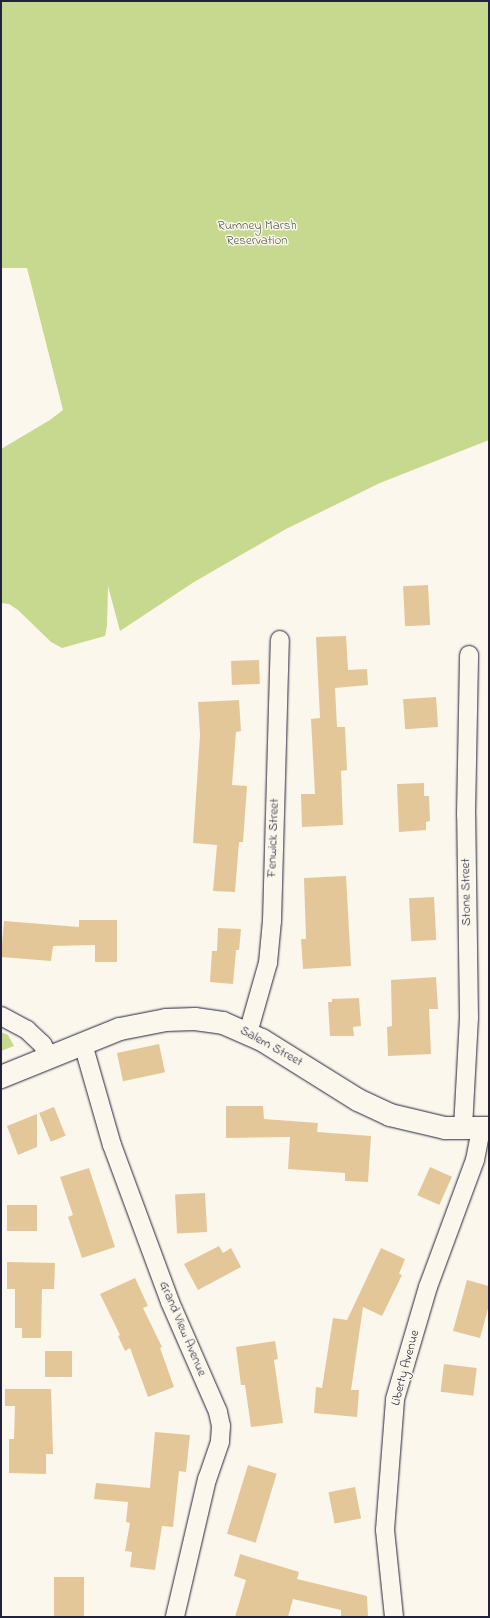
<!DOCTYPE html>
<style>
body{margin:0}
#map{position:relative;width:490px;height:1618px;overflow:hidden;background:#fbf7ec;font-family:"Indie Flower",sans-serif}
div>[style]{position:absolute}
.green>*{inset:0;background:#c7d98e}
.building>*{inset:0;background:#e4c798;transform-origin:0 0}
.roads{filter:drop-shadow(0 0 1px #22223b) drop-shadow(0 0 1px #22223b)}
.street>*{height:18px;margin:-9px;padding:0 9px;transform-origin:9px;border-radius:9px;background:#fbf7ec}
.secondary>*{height:22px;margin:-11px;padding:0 11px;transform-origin:11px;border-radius:11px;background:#fbf7ec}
span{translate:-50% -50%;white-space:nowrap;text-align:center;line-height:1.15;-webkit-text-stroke:3px #fbf7ec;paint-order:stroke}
.park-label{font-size:13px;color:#545954}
.street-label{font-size:13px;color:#22223b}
.frame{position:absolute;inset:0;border:2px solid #22223b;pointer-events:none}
</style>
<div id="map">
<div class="green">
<i style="clip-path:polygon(1px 1px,489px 1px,489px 440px,380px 483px,286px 529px,194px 582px,120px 631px,108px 586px,107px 626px,105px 636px,62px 648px,51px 642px,18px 610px,9px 604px,1px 603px,1px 449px,50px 420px,63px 410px,27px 268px,1px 268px)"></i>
<i style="clip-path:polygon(1px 1032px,8px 1035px,14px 1046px,1px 1051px)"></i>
</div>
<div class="building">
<i style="left:428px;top:585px;width:40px;height:25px;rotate:87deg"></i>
<i style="clip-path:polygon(346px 636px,348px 670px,367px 669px,368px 685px,335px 688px,337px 727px,345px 727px,347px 770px,341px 771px,343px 825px,302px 827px,301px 794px,315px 794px,311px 719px,320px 718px,316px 637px)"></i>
<i style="left:259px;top:660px;width:24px;height:28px;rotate:88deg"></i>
<i style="left:436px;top:697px;width:30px;height:33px;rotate:86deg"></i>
<i style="clip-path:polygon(239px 700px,241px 731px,236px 732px,232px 785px,247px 786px,243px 842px,239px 842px,235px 892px,213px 891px,217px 845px,193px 843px,200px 735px,198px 702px)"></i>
<i style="clip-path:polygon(424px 783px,424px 796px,429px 796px,430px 821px,426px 822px,426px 830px,399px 832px,397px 784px)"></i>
<i style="clip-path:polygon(346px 876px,351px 966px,303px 969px,301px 939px,306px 939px,304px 878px)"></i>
<i style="left:434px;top:897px;width:43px;height:25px;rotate:87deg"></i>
<i style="clip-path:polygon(79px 920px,117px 920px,117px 962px,95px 962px,95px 945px,53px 946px,51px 961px,1px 957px,4px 921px,79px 927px)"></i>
<i style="clip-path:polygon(218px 928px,241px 929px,239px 950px,236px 950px,233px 984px,210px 982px,212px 951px,217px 951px)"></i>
<i style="clip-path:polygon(436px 977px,438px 1009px,429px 1009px,431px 1054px,388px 1056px,387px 1027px,392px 1026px,391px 980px)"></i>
<i style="clip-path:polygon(359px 998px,361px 1026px,353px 1027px,354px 1036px,330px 1036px,328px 1002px,332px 1002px,332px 999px)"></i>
<i style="left:159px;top:1044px;width:29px;height:43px;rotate:78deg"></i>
<i style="clip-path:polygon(226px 1106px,263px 1106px,264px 1119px,318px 1123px,317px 1132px,371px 1136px,368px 1182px,345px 1181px,345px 1173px,288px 1169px,290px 1137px,226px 1138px)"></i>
<i style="left:54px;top:1107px;width:31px;height:16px;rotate:68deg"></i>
<i style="clip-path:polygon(37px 1114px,37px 1147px,18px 1155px,7px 1126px)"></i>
<i style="left:430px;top:1167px;width:24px;height:31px;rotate:24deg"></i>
<i style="clip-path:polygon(89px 1168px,115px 1247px,82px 1258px,68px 1217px,73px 1215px,60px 1177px)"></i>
<i style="left:205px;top:1193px;width:39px;height:30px;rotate:87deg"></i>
<i style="left:7px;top:1205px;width:30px;height:26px"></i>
<i style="clip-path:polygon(219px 1246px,223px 1253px,231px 1248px,241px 1267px,198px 1290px,184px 1264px)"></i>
<i style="clip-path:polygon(381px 1248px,405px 1259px,399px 1274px,402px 1275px,382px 1316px,363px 1307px,351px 1390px,359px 1390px,357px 1417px,314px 1413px,316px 1387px,322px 1388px,333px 1318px,347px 1320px)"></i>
<i style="clip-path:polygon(7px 1262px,55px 1263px,54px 1289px,42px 1289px,41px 1338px,22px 1338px,22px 1328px,15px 1328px,15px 1289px,7px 1289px)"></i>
<i style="clip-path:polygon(135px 1278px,148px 1306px,143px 1308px,162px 1347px,160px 1348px,174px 1387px,148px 1397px,130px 1348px,125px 1351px,118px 1336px,120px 1335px,100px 1294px)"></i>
<i style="clip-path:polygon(467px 1280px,489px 1286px,489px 1305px,480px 1338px,453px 1331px)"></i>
<i style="clip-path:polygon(275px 1341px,278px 1359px,274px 1360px,283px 1423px,251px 1427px,245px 1385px,241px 1385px,236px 1347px)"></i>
<i style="left:45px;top:1351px;width:27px;height:26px"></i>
<i style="left:444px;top:1364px;width:33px;height:28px;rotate:7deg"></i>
<i style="clip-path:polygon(5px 1389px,51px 1389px,53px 1454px,46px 1454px,46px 1474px,9px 1473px,9px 1439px,14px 1439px,15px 1406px,5px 1406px)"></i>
<i style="clip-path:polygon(155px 1432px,190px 1435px,186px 1472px,179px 1471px,173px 1527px,162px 1526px,155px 1570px,130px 1567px,132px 1552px,125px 1551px,130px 1523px,126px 1522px,128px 1502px,94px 1499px,96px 1483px,150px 1488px)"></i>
<i style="left:248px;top:1465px;width:30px;height:72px;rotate:17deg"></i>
<i style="left:355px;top:1487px;width:32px;height:27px;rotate:79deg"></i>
<i style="clip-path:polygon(240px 1554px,299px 1572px,297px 1579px,367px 1596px,368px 1617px,341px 1617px,341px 1610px,293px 1599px,288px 1617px,235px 1617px,246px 1580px,234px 1576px)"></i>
<i style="left:54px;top:1577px;width:30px;height:40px"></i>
</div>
<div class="roads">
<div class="street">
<i style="left:1px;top:1016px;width:30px;rotate:28deg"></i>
<i style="left:27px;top:1030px;width:21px;rotate:43deg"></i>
<i style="left:42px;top:1044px;width:15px;rotate:58deg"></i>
<i style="left:248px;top:1033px;width:73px;rotate:-74.1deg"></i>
<i style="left:268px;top:963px;width:42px;rotate:-84.6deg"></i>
<i style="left:272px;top:921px;width:281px;rotate:-88.4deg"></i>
<i style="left:83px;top:1044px;width:105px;rotate:74deg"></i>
<i style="left:112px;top:1145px;width:167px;rotate:69.7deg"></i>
<i style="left:170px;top:1302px;width:120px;rotate:66.4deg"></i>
<i style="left:218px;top:1412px;width:14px;rotate:78deg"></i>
<i style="left:221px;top:1426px;width:16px;rotate:94deg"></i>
<i style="left:220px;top:1442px;width:39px;rotate:109deg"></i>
<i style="left:207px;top:1479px;width:142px;rotate:103.1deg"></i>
<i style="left:463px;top:1128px;width:110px;rotate:-86.9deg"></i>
<i style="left:469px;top:1018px;width:203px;rotate:-90.8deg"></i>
<i style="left:466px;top:815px;width:160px;rotate:-88.9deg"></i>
<i style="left:394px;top:1617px;width:87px;rotate:-95.9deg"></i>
<i style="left:385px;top:1530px;width:131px;rotate:-85.6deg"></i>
<i style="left:395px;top:1399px;width:117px;rotate:-73.6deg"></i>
<i style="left:428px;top:1287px;width:135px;rotate:-69.7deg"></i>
<i style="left:475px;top:1160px;width:33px;rotate:-79deg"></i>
</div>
<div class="secondary">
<i style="left:1px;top:1077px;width:128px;rotate:-22deg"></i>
<i style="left:120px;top:1029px;width:47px;rotate:-11.1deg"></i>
<i style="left:166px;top:1020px;width:29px;rotate:-2deg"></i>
<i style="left:195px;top:1019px;width:28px;rotate:8deg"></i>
<i style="left:223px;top:1023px;width:43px;rotate:23.6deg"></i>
<i style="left:262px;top:1040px;width:113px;rotate:32deg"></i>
<i style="left:358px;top:1100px;width:35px;rotate:25deg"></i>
<i style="left:390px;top:1115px;width:57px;rotate:13.3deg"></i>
<i style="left:445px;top:1128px;width:44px"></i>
</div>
</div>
<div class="park-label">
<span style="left:257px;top:234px">Rumney Marsh<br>Reservation</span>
</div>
<div class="street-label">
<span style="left:274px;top:838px;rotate:-88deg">Fenwick Street</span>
<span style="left:467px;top:892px;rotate:-91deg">Stone Street</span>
<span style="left:271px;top:1047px;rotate:29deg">Salem Street</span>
<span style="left:182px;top:1329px;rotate:67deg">Grand View Avenue</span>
<span style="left:406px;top:1368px;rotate:-75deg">Liberty Avenue</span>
</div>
<div class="frame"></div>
</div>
